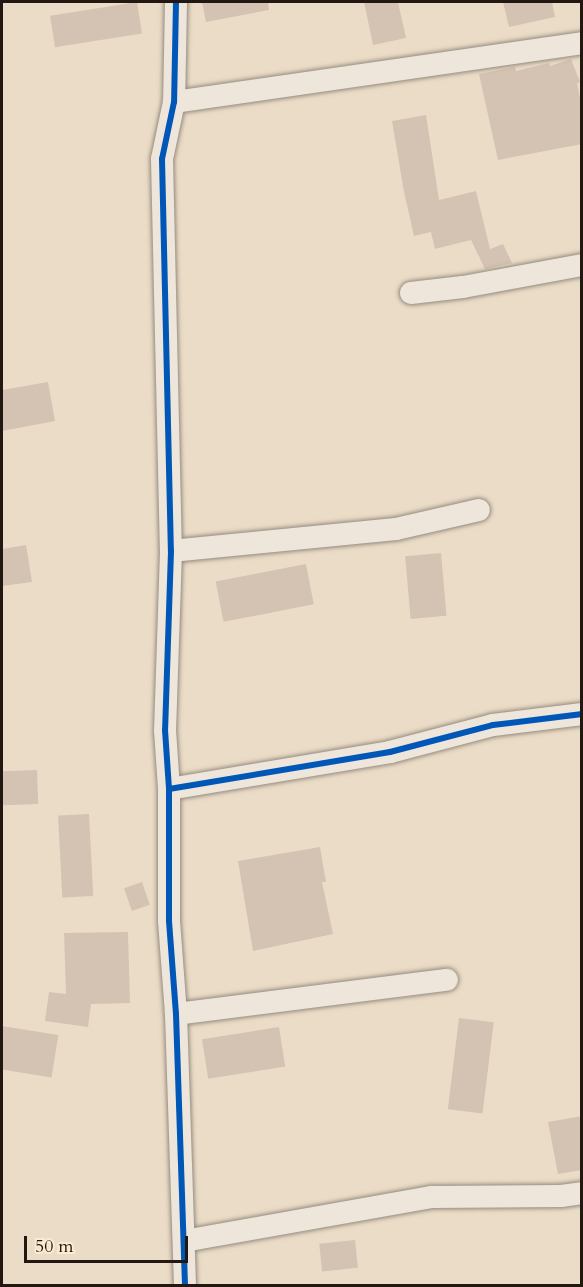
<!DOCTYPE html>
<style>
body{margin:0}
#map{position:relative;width:583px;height:1287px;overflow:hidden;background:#ebdcc7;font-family:Cardo,serif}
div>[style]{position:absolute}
.building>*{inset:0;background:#d4c3b2;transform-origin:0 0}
.roads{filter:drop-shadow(0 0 2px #958c7f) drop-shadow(0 0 2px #958c7f)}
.minor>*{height:22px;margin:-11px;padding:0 11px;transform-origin:11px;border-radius:11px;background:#eee6db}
.cycleway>*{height:6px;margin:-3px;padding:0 3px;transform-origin:3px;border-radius:3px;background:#0057b8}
span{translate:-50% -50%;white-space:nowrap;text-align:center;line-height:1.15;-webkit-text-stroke:6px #fcebd1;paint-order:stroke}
.frame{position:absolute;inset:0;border:3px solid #221811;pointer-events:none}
.scale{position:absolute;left:24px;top:1236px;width:164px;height:27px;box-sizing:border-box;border:3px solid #221811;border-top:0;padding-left:8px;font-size:18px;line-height:21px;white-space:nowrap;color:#221811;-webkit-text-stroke:4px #fcebd1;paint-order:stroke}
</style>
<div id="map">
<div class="building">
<i style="left:137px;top:2px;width:32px;height:88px;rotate:81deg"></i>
<i style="clip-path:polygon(202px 2px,268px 2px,269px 10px,206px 22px)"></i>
<i style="clip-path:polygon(364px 2px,398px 2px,406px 38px,373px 45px)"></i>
<i style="clip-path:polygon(503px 2px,552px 2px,555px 17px,509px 27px)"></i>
<i style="clip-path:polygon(571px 59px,580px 82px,577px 83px,582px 108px,582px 144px,498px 160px,479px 74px,515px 67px,516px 71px,549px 63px,550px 66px)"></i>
<i style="clip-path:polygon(426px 115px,439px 200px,476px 191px,490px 249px,503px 244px,512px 263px,485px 269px,471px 240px,435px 249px,431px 232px,414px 236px,404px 192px,392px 121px)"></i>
<i style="clip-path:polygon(48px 382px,55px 421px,2px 431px,2px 390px)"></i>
<i style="clip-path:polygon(26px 545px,32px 582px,2px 586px,2px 549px)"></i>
<i style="left:441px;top:553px;width:63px;height:36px;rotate:85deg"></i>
<i style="left:306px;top:564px;width:41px;height:92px;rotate:79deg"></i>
<i style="left:37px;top:770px;width:34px;height:35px;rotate:88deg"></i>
<i style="left:89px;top:814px;width:82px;height:31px;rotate:87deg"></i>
<i style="clip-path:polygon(320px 847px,326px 882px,322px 882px,333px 934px,253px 951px,238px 861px)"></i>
<i style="left:142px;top:882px;width:24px;height:19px;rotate:71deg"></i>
<i style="clip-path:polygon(128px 932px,130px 1003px,91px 1004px,88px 1027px,45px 1021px,49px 992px,66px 994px,64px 933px)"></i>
<i style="left:459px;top:1018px;width:35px;height:92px;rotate:7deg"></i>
<i style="left:2px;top:1026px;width:57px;height:43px;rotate:9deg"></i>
<i style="left:279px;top:1027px;width:40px;height:78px;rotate:81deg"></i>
<i style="clip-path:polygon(582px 1116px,582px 1170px,558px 1174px,548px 1122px)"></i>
<i style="left:355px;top:1240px;width:28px;height:36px;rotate:84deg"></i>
</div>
<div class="roads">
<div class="minor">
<i style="left:176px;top:2px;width:100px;rotate:91.1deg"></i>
<i style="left:174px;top:102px;width:58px;rotate:101.9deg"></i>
<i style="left:162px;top:159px;width:392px;rotate:88.7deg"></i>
<i style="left:171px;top:551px;width:179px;rotate:91.9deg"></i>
<i style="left:165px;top:730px;width:59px;rotate:86.1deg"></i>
<i style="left:169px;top:789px;width:132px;rotate:90deg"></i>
<i style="left:169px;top:921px;width:93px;rotate:85.7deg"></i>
<i style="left:176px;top:1014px;width:272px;rotate:88.1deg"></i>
<i style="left:174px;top:102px;width:412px;rotate:-8.2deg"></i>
<i style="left:411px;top:293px;width:52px;rotate:-6.6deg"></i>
<i style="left:463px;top:287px;width:121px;rotate:-10.5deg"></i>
<i style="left:171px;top:551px;width:226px;rotate:-5.6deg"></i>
<i style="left:396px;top:529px;width:85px;rotate:-12.9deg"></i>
<i style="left:169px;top:789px;width:224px;rotate:-9.5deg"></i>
<i style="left:390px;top:752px;width:106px;rotate:-14.7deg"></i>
<i style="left:493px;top:725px;width:90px;rotate:-7deg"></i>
<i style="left:176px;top:1014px;width:273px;rotate:-7.2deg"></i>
<i style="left:184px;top:1241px;width:252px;rotate:-10.1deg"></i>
<i style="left:432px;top:1197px;width:129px;rotate:-0.4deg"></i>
<i style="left:561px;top:1196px;width:21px;rotate:-8deg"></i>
</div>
</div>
<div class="cycleway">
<i style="left:176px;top:2px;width:100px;rotate:91.1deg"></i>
<i style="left:174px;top:102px;width:58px;rotate:101.9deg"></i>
<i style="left:162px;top:159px;width:392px;rotate:88.7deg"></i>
<i style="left:171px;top:551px;width:179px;rotate:91.9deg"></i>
<i style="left:165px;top:730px;width:59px;rotate:86.1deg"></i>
<i style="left:169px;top:789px;width:132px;rotate:90deg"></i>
<i style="left:169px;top:921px;width:93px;rotate:85.7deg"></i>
<i style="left:176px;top:1014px;width:272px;rotate:88.1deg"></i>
<i style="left:169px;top:789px;width:224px;rotate:-9.5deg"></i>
<i style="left:390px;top:752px;width:106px;rotate:-14.7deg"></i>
<i style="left:493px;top:725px;width:90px;rotate:-7deg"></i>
</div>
<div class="frame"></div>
<div class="scale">50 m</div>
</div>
